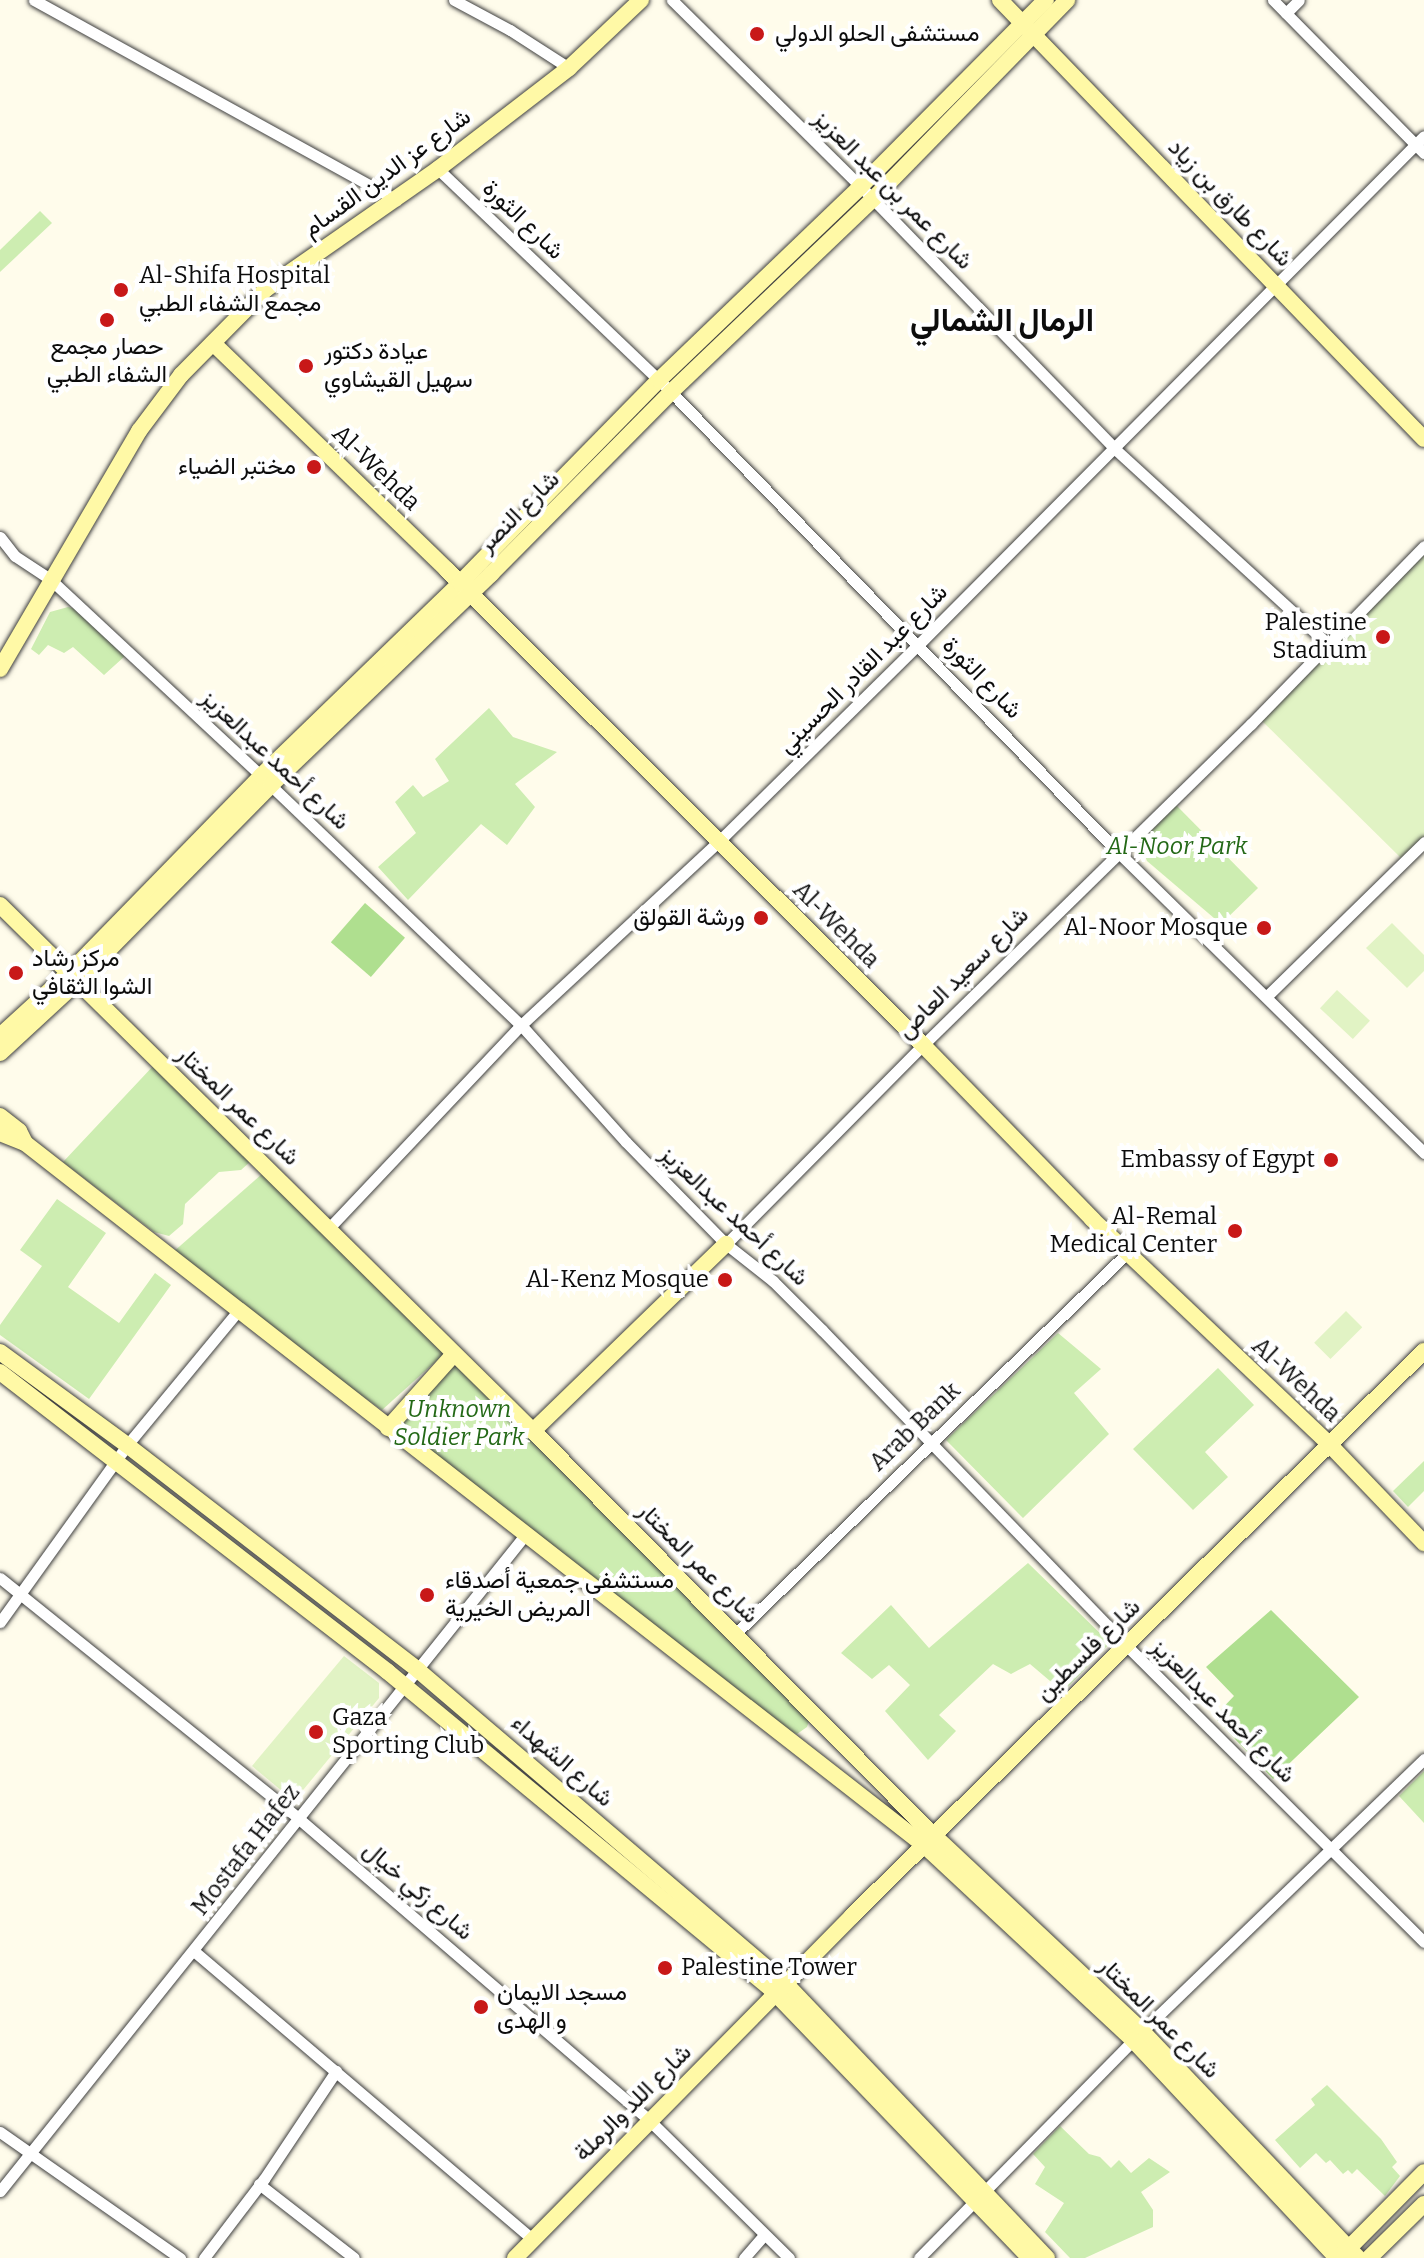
<!DOCTYPE html>
<meta charset="utf-8">
<style>
body{margin:0}
#map{position:relative;width:1424px;height:2258px;overflow:hidden;background:#fffceb;font-family:Bitter,Vazirmatn,serif}
div>[style]{position:absolute}
.green>*{inset:0;background:#cdedb1}
.forest>*{inset:0;background:#afdf8f;transform-origin:0 0}
.pitch>*{inset:0;background:#e1f3c4;transform-origin:0 0}
.roads{filter:drop-shadow(0 0 2px #3f3f3f) drop-shadow(0 0 2px #3f3f3f)}
.street>*{height:11px;margin:-5.5px;padding:0 5.5px;transform-origin:5.5px;border-radius:5.5px;background:#fff}
.secondary>*{height:16px;margin:-8px;padding:0 8px;transform-origin:8px;border-radius:8px;background:#fff9a6}
.dots>*{width:22px;height:22px;translate:-50% -50%;box-sizing:border-box;border:4px solid #fff;border-radius:50%}
span{translate:-50% -50%;white-space:nowrap;text-align:center;line-height:1.15;-webkit-text-stroke:8px #fff;paint-order:stroke}
.poi-label{font-size:24px;color:#0c0c0c}
.left{translate:0 -50%;text-align:left}
.right{translate:-100% -50%;text-align:right}
.street-label{font-size:24px;color:#0c0c0c}
.park-label{font-size:24px;color:#246917;font-style:italic}
.district-label{font-size:32px;color:#0c0c0c;font-weight:700}
</style>
<div id="map">
<div class="green">
<i style="clip-path:polygon(40px 211px,52px 223px,0 272px,0 250px)"></i>
<i style="clip-path:polygon(68px 607px,75px 609px,125px 656px,104px 675px,73px 647px,64px 653px,48px 645px,39px 655px,31px 649px,50px 612px)"></i>
<i style="clip-path:polygon(489px 708px,513px 737px,557px 752px,515px 784px,535px 807px,507px 845px,481px 824px,408px 900px,378px 867px,416px 833px,395px 802px,413px 785px,423px 797px,449px 781px,435px 759px)"></i>
<i style="clip-path:polygon(1176px 805px,1258px 888px,1221px 924px,1147px 861px,1142px 849px,1143px 840px)"></i>
<i style="clip-path:polygon(155px 1064px,251px 1161px,241px 1170px,219px 1172px,185px 1204px,183px 1224px,169px 1236px,154px 1232px,63px 1162px)"></i>
<i style="clip-path:polygon(262px 1174px,444px 1354px,382px 1410px,274px 1333px,172px 1253px)"></i>
<i style="clip-path:polygon(57px 1199px,106px 1233px,68px 1287px,119px 1323px,155px 1273px,171px 1285px,89px 1399px,0 1335px,0 1325px,42px 1266px,20px 1250px)"></i>
<i style="clip-path:polygon(1058px 1333px,1101px 1369px,1074px 1393px,1109px 1434px,1023px 1518px,946px 1440px)"></i>
<i style="clip-path:polygon(455px 1362px,810px 1718px,807px 1727px,797px 1734px,783px 1729px,396px 1427px)"></i>
<i style="clip-path:polygon(1218px 1368px,1254px 1405px,1205px 1452px,1228px 1477px,1193px 1510px,1133px 1449px)"></i>
<i style="clip-path:polygon(1424px 1461px,1424px 1491px,1408px 1507px,1393px 1491px)"></i>
<i style="clip-path:polygon(1028px 1563px,1110px 1643px,1063px 1692px,1030px 1664px,1011px 1674px,993px 1664px,939px 1715px,956px 1731px,928px 1760px,885px 1711px,910px 1685px,889px 1665px,872px 1679px,841px 1653px,891px 1605px,929px 1648px)"></i>
<i style="clip-path:polygon(1424px 1771px,1424px 1823px,1399px 1796px)"></i>
<i style="clip-path:polygon(1327px 2085px,1381px 2139px,1397px 2162px,1392px 2167px,1400px 2176px,1385px 2196px,1357px 2169px,1352px 2174px,1348px 2170px,1343px 2174px,1330px 2160px,1326px 2163px,1316px 2153px,1300px 2168px,1275px 2140px,1315px 2105px,1311px 2099px)"></i>
<i style="clip-path:polygon(1060px 2126px,1089px 2154px,1100px 2157px,1111px 2168px,1119px 2160px,1131px 2173px,1149px 2158px,1170px 2172px,1141px 2192px,1153px 2210px,1153px 2227px,1085px 2258px,1070px 2258px,1045px 2232px,1064px 2203px,1035px 2184px,1045px 2167px,1033px 2154px)"></i>
</div>
<div class="forest">
<i style="left:365px;top:903px;width:53px;height:52px;rotate:41deg"></i>
<i style="clip-path:polygon(1271px 1610px,1359px 1697px,1273px 1779px,1214px 1717px,1234px 1696px,1206px 1667px)"></i>
</div>
<div class="pitch">
<i style="clip-path:polygon(1424px 555px,1424px 836px,1402px 859px,1260px 719px)"></i>
<i style="clip-path:polygon(1392px 923px,1424px 955px,1424px 971px,1407px 988px,1366px 948px)"></i>
<i style="left:1337px;top:990px;width:45px;height:25px;rotate:43deg"></i>
<i style="left:1346px;top:1311px;width:23px;height:45px;rotate:45deg"></i>
<i style="clip-path:polygon(344px 1656px,379px 1683px,379px 1698px,294px 1801px,252px 1766px)"></i>
</div>
<div class="roads">
<div class="street">
<i style="left:34px;top:0;width:414px;rotate:28.9deg"></i>
<i style="left:454px;top:0;width:64px;rotate:28.2deg"></i>
<i style="left:510px;top:30px;width:70px;rotate:32.8deg"></i>
<i style="left:672px;top:0;width:283px;rotate:44.7deg"></i>
<i style="left:873px;top:199px;width:348px;rotate:45.9deg"></i>
<i style="left:1115px;top:449px;width:287px;rotate:42.5deg"></i>
<i style="left:1273px;top:0;width:215px;rotate:45.4deg"></i>
<i style="left:1286px;top:13px;width:18px;rotate:-45deg"></i>
<i style="left:438px;top:169px;width:323px;rotate:43.7deg"></i>
<i style="left:671px;top:392px;width:643px;rotate:45.82deg"></i>
<i style="left:1119px;top:853px;width:428px;rotate:44.5deg"></i>
<i style="left:0;top:537px;width:24px;rotate:52deg"></i>
<i style="left:15px;top:556px;width:42px;rotate:33.3deg"></i>
<i style="left:50px;top:579px;width:289px;rotate:43deg"></i>
<i style="left:261px;top:776px;width:360px;rotate:43.8deg"></i>
<i style="left:521px;top:1025px;width:157px;rotate:48.1deg"></i>
<i style="left:626px;top:1142px;width:143px;rotate:45.6deg"></i>
<i style="left:726px;top:1244px;width:60px;rotate:38.2deg"></i>
<i style="left:773px;top:1281px;width:69px;rotate:45deg"></i>
<i style="left:822px;top:1330px;width:439px;rotate:46deg"></i>
<i style="left:1127px;top:1646px;width:419px;rotate:44.9deg"></i>
<i style="left:1267px;top:996px;width:220px;rotate:-44.4deg"></i>
<i style="left:329px;top:1228px;width:279px;rotate:-46.6deg"></i>
<i style="left:521px;top:1025px;width:269px;rotate:-42.9deg"></i>
<i style="left:718px;top:842px;width:282px;rotate:-44.6deg"></i>
<i style="left:919px;top:644px;width:716px;rotate:-45.17deg"></i>
<i style="left:726px;top:1244px;width:280px;rotate:-45.3deg"></i>
<i style="left:923px;top:1045px;width:459px;rotate:-44.4deg"></i>
<i style="left:1251px;top:724px;width:248px;rotate:-45.8deg"></i>
<i style="left:0;top:1578px;width:383px;rotate:38.8deg"></i>
<i style="left:298px;top:1818px;width:462px;rotate:40.7deg"></i>
<i style="left:648px;top:2119px;width:198px;rotate:44.6deg"></i>
<i style="left:0;top:1622px;width:218px;rotate:-54.3deg"></i>
<i style="left:127px;top:1445px;width:173px;rotate:-50.4deg"></i>
<i style="left:735px;top:1634px;width:547px;rotate:-44.18deg"></i>
<i style="left:195px;top:1952px;width:443px;rotate:40.4deg"></i>
<i style="left:0;top:2132px;width:220px;rotate:35deg"></i>
<i style="left:259px;top:2184px;width:120px;rotate:37.9deg"></i>
<i style="left:0;top:2191px;width:840px;rotate:-51.33deg"></i>
<i style="left:204px;top:2258px;width:99px;rotate:-52.8deg"></i>
<i style="left:264px;top:2179px;width:130px;rotate:-56.3deg"></i>
<i style="left:744px;top:2258px;width:30px;rotate:-49deg"></i>
<i style="left:919px;top:2258px;width:305px;rotate:-45.5deg"></i>
<i style="left:1133px;top:2040px;width:405px;rotate:-44deg"></i>
</div>
<div class="secondary">
<i style="left:1000px;top:0;width:610px;rotate:46deg"></i>
<i style="left:213px;top:343px;width:326px;rotate:44.1deg"></i>
<i style="left:447px;top:570px;width:672px;rotate:44.94deg"></i>
<i style="left:923px;top:1045px;width:243px;rotate:45.8deg"></i>
<i style="left:1092px;top:1219px;width:328px;rotate:43.5deg"></i>
<i style="left:1330px;top:1445px;width:136px;rotate:46.2deg"></i>
<i style="left:0;top:669px;width:276px;rotate:-59.7deg"></i>
<i style="left:139px;top:431px;width:70px;rotate:-53.1deg"></i>
<i style="left:181px;top:375px;width:121px;rotate:-45.3deg"></i>
<i style="left:266px;top:289px;width:210px;rotate:-34.9deg"></i>
<i style="left:438px;top:169px;width:165px;rotate:-37.6deg"></i>
<i style="left:569px;top:68px;width:99px;rotate:-43.4deg"></i>
<i style="left:0;top:905px;width:749px;rotate:44.62deg"></i>
<i style="left:533px;top:1431px;width:559px;rotate:45.29deg"></i>
<i style="left:926px;top:1828px;width:296px;rotate:43.2deg"></i>
<i style="left:1142px;top:2031px;width:313px;rotate:46.4deg"></i>
<i style="left:0;top:1036px;width:96px;rotate:-42.5deg"></i>
<i style="left:71px;top:971px;width:272px;rotate:-45.7deg"></i>
<i style="left:261px;top:776px;width:277px;rotate:-44.1deg"></i>
<i style="left:460px;top:583px;width:284px;rotate:-45.6deg"></i>
<i style="left:659px;top:380px;width:279px;rotate:-43.8deg"></i>
<i style="left:860px;top:187px;width:264px;rotate:-45.2deg"></i>
<i style="left:0;top:1053px;width:108px;rotate:-42.7deg"></i>
<i style="left:79px;top:980px;width:274px;rotate:-45.4deg"></i>
<i style="left:271px;top:785px;width:305px;rotate:-43.8deg"></i>
<i style="left:491px;top:574px;width:256px;rotate:-45.3deg"></i>
<i style="left:671px;top:392px;width:279px;rotate:-43.7deg"></i>
<i style="left:873px;top:199px;width:278px;rotate:-45.7deg"></i>
<i style="left:0;top:1116px;width:24px;rotate:38deg"></i>
<i style="left:19px;top:1131px;width:13px;rotate:63deg"></i>
<i style="left:0;top:1133px;width:27px;rotate:22deg"></i>
<i style="left:25px;top:1143px;width:1142px;rotate:37.99deg"></i>
<i style="left:925px;top:1846px;width:284px;rotate:43deg"></i>
<i style="left:1133px;top:2040px;width:299px;rotate:46.9deg"></i>
<i style="left:0;top:1352px;width:157px;rotate:36.2deg"></i>
<i style="left:127px;top:1445px;width:369px;rotate:37.7deg"></i>
<i style="left:419px;top:1671px;width:484px;rotate:40.5deg"></i>
<i style="left:787px;top:1985px;width:377px;rotate:46.4deg"></i>
<i style="left:0;top:1372px;width:490px;rotate:37.7deg"></i>
<i style="left:388px;top:1672px;width:496px;rotate:39.6deg"></i>
<i style="left:770px;top:1988px;width:375px;rotate:46.1deg"></i>
<i style="left:388px;top:1428px;width:99px;rotate:-48.3deg"></i>
<i style="left:533px;top:1431px;width:269px;rotate:-44.1deg"></i>
<i style="left:1341px;top:2256px;width:118px;rotate:-45.3deg"></i>
<i style="left:515px;top:2258px;width:480px;rotate:-45.4deg"></i>
<i style="left:852px;top:1916px;width:804px;rotate:-44.65deg"></i>
<i style="left:1369px;top:2258px;width:77px;rotate:-44.5deg"></i>
</div>
</div>
<div class="dots">
<i style="left:757px;top:34px;background:#c81818"></i>
<i style="left:121px;top:290px;background:#c81818"></i>
<i style="left:107px;top:320px;background:#c81818"></i>
<i style="left:306px;top:366px;background:#c81818"></i>
<i style="left:314px;top:467px;background:#c81818"></i>
<i style="left:1383px;top:637px;background:#c81818"></i>
<i style="left:761px;top:918px;background:#c81818"></i>
<i style="left:1264px;top:928px;background:#c81818"></i>
<i style="left:16px;top:973px;background:#c81818"></i>
<i style="left:1331px;top:1160px;background:#c81818"></i>
<i style="left:1235px;top:1231px;background:#c81818"></i>
<i style="left:725px;top:1280px;background:#c81818"></i>
<i style="left:427px;top:1595px;background:#c81818"></i>
<i style="left:316px;top:1732px;background:#c81818"></i>
<i style="left:665px;top:1968px;background:#c81818"></i>
<i style="left:481px;top:2007px;background:#c81818"></i>
</div>
<div class="poi-label">
<span class="left" style="left:775px;top:34px">مستشفى الحلو الدولي</span>
<span class="left" style="left:139px;top:290px">Al-Shifa Hospital<br>مجمع الشفاء الطبي</span>
<span style="left:107px;top:361px">حصار مجمع<br>الشفاء الطبي</span>
<span class="left" style="left:324px;top:366px">عيادة دكتور<br>سهيل القيشاوي</span>
<span class="right" style="left:296px;top:467px">مختبر الضياء</span>
<span class="right" style="left:1367px;top:637px">Palestine<br>Stadium</span>
<span class="right" style="left:745px;top:918px">ورشة القولق</span>
<span class="right" style="left:1248px;top:928px">Al-Noor Mosque</span>
<span class="left" style="left:32px;top:973px">مركز رشاد<br>الشوا الثقافي</span>
<span class="right" style="left:1315px;top:1160px">Embassy of Egypt</span>
<span class="right" style="left:1217px;top:1231px">Al-Remal<br>Medical Center</span>
<span class="right" style="left:709px;top:1280px">Al-Kenz Mosque</span>
<span class="left" style="left:445px;top:1595px">مستشفى جمعية أصدقاء<br>المريض الخيرية</span>
<span class="left" style="left:332px;top:1732px">Gaza<br>Sporting Club</span>
<span class="left" style="left:681px;top:1968px">Palestine Tower</span>
<span class="left" style="left:497px;top:2007px">مسجد الايمان<br>و الهدى</span>
</div>
<div class="street-label">
<span style="left:387px;top:173px;rotate:-36deg">شارع عز الدين القسام</span>
<span style="left:893px;top:190px;rotate:45deg">شارع عمر بن عبد العزيز</span>
<span style="left:1230px;top:203px;rotate:46deg">شارع طارق بن زياد</span>
<span style="left:523px;top:220px;rotate:44deg">شارع الثورة</span>
<span style="left:376px;top:468px;rotate:44deg">Al-Wehda</span>
<span style="left:519px;top:512px;rotate:-45deg">شارع النصر</span>
<span style="left:863px;top:669px;rotate:-45deg">شارع عبد القادر الحسيني</span>
<span style="left:982px;top:678px;rotate:46deg">شارع الثورة</span>
<span style="left:275px;top:760px;rotate:43deg">شارع أحمد عبدالعزيز</span>
<span style="left:836px;top:925px;rotate:45deg">Al-Wehda</span>
<span style="left:963px;top:973px;rotate:-45deg">شارع سعيد العاص</span>
<span style="left:238px;top:1106px;rotate:44deg">شارع عمر المختار</span>
<span style="left:734px;top:1216px;rotate:43deg">شارع أحمد عبدالعزيز</span>
<span style="left:1296px;top:1380px;rotate:43deg">Al-Wehda</span>
<span style="left:915px;top:1427px;rotate:-44deg">Arab Bank</span>
<span style="left:698px;top:1563px;rotate:45deg">شارع عمر المختار</span>
<span style="left:1088px;top:1650px;rotate:-44deg">شارع فلسطين</span>
<span style="left:1223px;top:1711px;rotate:45deg">شارع أحمد عبدالعزيز</span>
<span style="left:562px;top:1761px;rotate:41deg">شارع الشهداء</span>
<span style="left:246px;top:1850px;rotate:-52deg">Mostafa Hafez</span>
<span style="left:418px;top:1891px;rotate:41deg">شارع زكي خيال</span>
<span style="left:1159px;top:2018px;rotate:45deg">شارع عمر المختار</span>
<span style="left:633px;top:2103px;rotate:-45deg">شارع اللد والرملة</span>
</div>
<div class="park-label">
<span style="left:1177px;top:847px">Al-Noor Park</span>
<span style="left:459px;top:1424px">Unknown<br>Soldier Park</span>
</div>
<div class="district-label">
<span style="left:1002px;top:320px">الرمال الشمالي</span>
</div>
</div>
